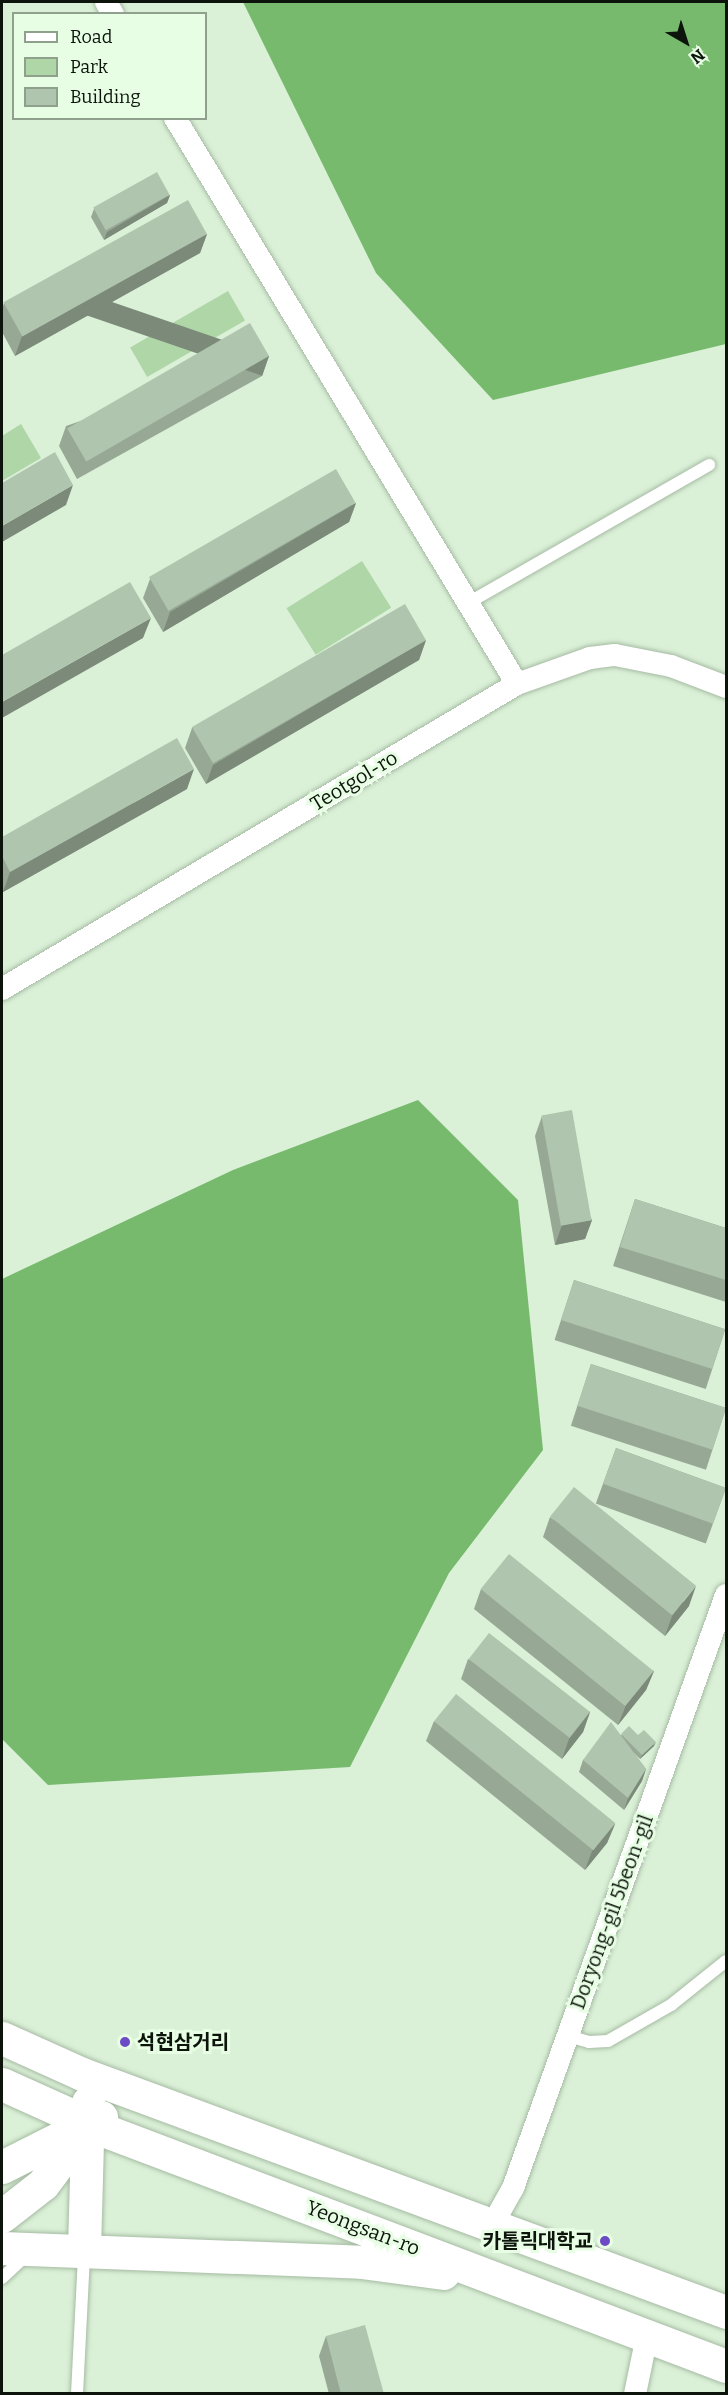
<!DOCTYPE html>
<meta charset="utf-8">
<style>
body{margin:0}
#map{position:relative;width:728px;height:2395px;overflow:hidden;background:#daf0d7;font-family:Bitter,"Noto Sans KR",serif}
div>[style]{position:absolute}
.green>*{inset:0;background:#aed6a7;transform-origin:0 0}
.forest>*{inset:0;background:#77ba6e}
.roads{filter:drop-shadow(0 0 2px #a6bba3) drop-shadow(0 0 2px #a6bba3)}
.lane>*{height:12px;margin:-6px;padding:0 6px;transform-origin:6px;border-radius:6px;background:#fff}
.street>*{height:22px;margin:-11px;padding:0 11px;transform-origin:11px;border-radius:11px;background:#fff}
.secondary>*{height:33px;margin:-16.5px;padding:0 16.5px;transform-origin:16.5px;border-radius:16.5px;background:#fff}
.wall>*{inset:0;background:#97a995;transform-origin:0 0}
.shaded-wall>*{inset:0;background:#7b8a79;transform-origin:0 0}
.building>*{inset:0;background:#b0c5ad;transform-origin:0 0}
.dots>*{width:16px;height:16px;translate:-50% -50%;box-sizing:border-box;border:3px solid #e7fee4;border-radius:50%}
span{translate:-50% -50%;white-space:nowrap;text-align:center;line-height:1.15;-webkit-text-stroke:6px #e7fee4;paint-order:stroke}
.street-label{font-size:20px;color:#0c140b}
.poi-label{font-size:20px;color:#0c140b;font-weight:700}
.left{translate:0 -50%;text-align:left}
.right{translate:-100% -50%;text-align:right}
.frame{position:absolute;inset:0;border:3px solid #0c140b;pointer-events:none}
.legend{position:absolute;left:12px;top:12px;width:195px;height:108px;box-sizing:border-box;background:#e7fee4;border:2px solid #8fa08d;margin:0;padding:8px 10px;list-style:none;font-size:18px;color:#0c140b}
.legend li{display:flex;align-items:center;gap:12px;height:30px}
.legend b{width:30px;border:2px solid #8fa08d}
.north{position:absolute;left:656px;top:12px;width:60px;height:60px;-webkit-text-stroke:4px #e7fee4;paint-order:stroke;rotate:141deg;font-size:16px;font-weight:700;line-height:24px;text-align:center;color:#0c140b}
.north::after{content:'';display:block;margin:auto;width:21px;height:27px;background:#0c140b;clip-path:polygon(50% 0,100% 100%,50% 72%,0 100%)}
</style>
<div id="map">
<div class="green">
<i style="left:228px;top:291px;width:34px;height:113px;rotate:60deg"></i>
<i style="clip-path:polygon(21px 424px,41px 458px,2px 481px,2px 436px)"></i>
<i style="left:362px;top:561px;width:55px;height:89px;rotate:58deg"></i>
</div>
<div class="forest">
<i style="clip-path:polygon(243px 2px,726px 2px,726px 344px,493px 400px,376px 273px)"></i>
<i style="clip-path:polygon(418px 1100px,518px 1200px,543px 1450px,449px 1573px,350px 1767px,48px 1785px,2px 1739px,2px 1279px,233px 1170px)"></i>
</div>
<div class="roads">
<div class="lane">
<i style="left:468px;top:603px;width:278px;rotate:-29.8deg"></i>
<i style="left:568px;top:2036px;width:22px;rotate:16deg"></i>
<i style="left:589px;top:2042px;width:19px;rotate:-3deg"></i>
<i style="left:608px;top:2041px;width:73px;rotate:-29.7deg"></i>
<i style="left:671px;top:2005px;width:70px;rotate:-38.7deg"></i>
<i style="left:2px;top:2278px;width:34px;rotate:-43deg"></i>
<i style="left:77px;top:2394px;width:140px;rotate:-87.1deg"></i>
</div>
<div class="street">
<i style="left:106px;top:2px;width:14px;rotate:60deg"></i>
<i style="left:175px;top:118px;width:661px;rotate:58.86deg"></i>
<i style="left:2px;top:989px;width:599px;rotate:-30.64deg"></i>
<i style="left:517px;top:684px;width:77px;rotate:-19.6deg"></i>
<i style="left:590px;top:658px;width:25px;rotate:-7deg"></i>
<i style="left:615px;top:655px;width:57px;rotate:11.1deg"></i>
<i style="left:671px;top:666px;width:59px;rotate:20.9deg"></i>
<i style="left:491px;top:2227px;width:45px;rotate:-60.6deg"></i>
<i style="left:513px;top:2188px;width:630px;rotate:-70.24deg"></i>
<i style="left:635px;top:2394px;width:59px;rotate:-78.3deg"></i>
</div>
<div class="secondary">
<i style="left:2px;top:2038px;width:88px;rotate:24.2deg"></i>
<i style="left:82px;top:2074px;width:687px;rotate:20.28deg"></i>
<i style="left:2px;top:2084px;width:114px;rotate:24.3deg"></i>
<i style="left:106px;top:2131px;width:663px;rotate:20.76deg"></i>
<i style="left:2px;top:2167px;width:111px;rotate:-26.8deg"></i>
<i style="left:2px;top:2216px;width:52px;rotate:-38deg"></i>
<i style="left:43px;top:2184px;width:70px;rotate:-53.1deg"></i>
<i style="left:2px;top:2248px;width:359px;rotate:2.2deg"></i>
<i style="left:361px;top:2262px;width:83px;rotate:7.6deg"></i>
<i style="left:84px;top:2249px;width:147px;rotate:-88.4deg"></i>
</div>
</div>
<div class="wall">
<i style="clip-path:polygon(170px 195px,167px 203px,104px 240px,91px 217px,94px 209px)"></i>
<i style="clip-path:polygon(207px 234px,200px 253px,15px 356px,2px 332px,2px 309px,4px 303px)"></i>
<i style="clip-path:polygon(269px 356px,262px 376px,77px 479px,59px 446px,66px 426px)"></i>
<i style="clip-path:polygon(356px 503px,349px 522px,163px 632px,143px 598px,150px 579px)"></i>
<i style="clip-path:polygon(426px 640px,419px 660px,206px 784px,185px 748px,192px 728px)"></i>
<i style="clip-path:polygon(187px 789px,3px 892px,2px 889px,2px 837px)"></i>
<i style="clip-path:polygon(542px 1116px,592px 1220px,585px 1239px,555px 1245px,535px 1136px)"></i>
<i style="clip-path:polygon(635px 1199px,726px 1228px,726px 1302px,613px 1266px)"></i>
<i style="left:574px;top:1280px;width:159px;height:63px;rotate:18deg"></i>
<i style="left:591px;top:1364px;width:142px;height:65px;rotate:18deg"></i>
<i style="left:616px;top:1448px;width:117px;height:59px;rotate:20deg"></i>
<i style="clip-path:polygon(550px 1517px,689px 1606px,665px 1636px,543px 1537px)"></i>
<i style="clip-path:polygon(481px 1589px,654px 1671px,646px 1690px,618px 1725px,474px 1609px)"></i>
<i style="clip-path:polygon(468px 1659px,590px 1712px,583px 1732px,562px 1759px,461px 1679px)"></i>
<i style="clip-path:polygon(434px 1721px,615px 1824px,607px 1843px,585px 1870px,426px 1741px)"></i>
<i style="clip-path:polygon(620px 1735px,638px 1735px,654px 1746px,640px 1759px,633px 1752px,646px 1769px,642px 1781px,624px 1810px,579px 1772px,583px 1760px)"></i>
<i style="clip-path:polygon(326px 2336px,384px 2394px,329px 2394px,319px 2356px)"></i>
</div>
<div class="shaded-wall">
<i style="clip-path:polygon(170px 195px,167px 203px,104px 240px,107px 232px)"></i>
<i style="clip-path:polygon(207px 234px,200px 253px,15px 356px,22px 336px)"></i>
<i style="left:269px;top:356px;width:21px;height:212px;rotate:109deg"></i>
<i style="clip-path:polygon(73px 485px,66px 505px,2px 542px,2px 526px)"></i>
<i style="clip-path:polygon(356px 503px,349px 522px,163px 632px,170px 612px)"></i>
<i style="clip-path:polygon(151px 618px,143px 638px,2px 718px,2px 702px)"></i>
<i style="clip-path:polygon(426px 640px,419px 660px,206px 784px,213px 765px)"></i>
<i style="clip-path:polygon(194px 769px,187px 789px,3px 892px,10px 872px)"></i>
<i style="clip-path:polygon(592px 1220px,585px 1239px,555px 1245px,562px 1225px)"></i>
<i style="clip-path:polygon(696px 1586px,689px 1606px,665px 1636px,672px 1616px)"></i>
<i style="clip-path:polygon(654px 1671px,646px 1690px,618px 1725px,626px 1705px)"></i>
<i style="clip-path:polygon(590px 1712px,583px 1732px,562px 1759px,569px 1739px)"></i>
<i style="clip-path:polygon(656px 1742px,654px 1746px,640px 1759px,642px 1755px)"></i>
<i style="clip-path:polygon(646px 1769px,642px 1781px,624px 1810px,628px 1798px)"></i>
<i style="clip-path:polygon(615px 1824px,607px 1843px,585px 1870px,592px 1851px)"></i>
</div>
<div class="building">
<i style="left:157px;top:172px;width:26px;height:73px;rotate:61deg"></i>
<i style="left:188px;top:200px;width:39px;height:211px;rotate:61deg"></i>
<i style="left:250px;top:323px;width:38px;height:211px;rotate:60deg"></i>
<i style="clip-path:polygon(55px 452px,73px 485px,2px 526px,2px 483px)"></i>
<i style="left:336px;top:469px;width:39px;height:216px;rotate:60deg"></i>
<i style="clip-path:polygon(130px 582px,151px 618px,2px 702px,2px 655px)"></i>
<i style="left:405px;top:604px;width:42px;height:246px;rotate:60deg"></i>
<i style="clip-path:polygon(177px 738px,194px 769px,10px 872px,2px 856px,2px 837px)"></i>
<i style="left:572px;top:1110px;width:112px;height:31px;rotate:80deg"></i>
<i style="clip-path:polygon(635px 1199px,726px 1228px,726px 1280px,620px 1247px)"></i>
<i style="left:574px;top:1280px;width:159px;height:42px;rotate:18deg"></i>
<i style="left:591px;top:1364px;width:142px;height:44px;rotate:18deg"></i>
<i style="left:616px;top:1448px;width:117px;height:38px;rotate:20deg"></i>
<i style="left:574px;top:1487px;width:157px;height:38px;rotate:39deg"></i>
<i style="left:509px;top:1554px;width:186px;height:45px;rotate:39deg"></i>
<i style="left:489px;top:1633px;width:128px;height:33px;rotate:38deg"></i>
<i style="left:456px;top:1694px;width:205px;height:35px;rotate:39deg"></i>
<i style="clip-path:polygon(611px 1722px,646px 1769px,628px 1798px,583px 1760px)"></i>
<i style="clip-path:polygon(629px 1726px,638px 1735px,644px 1730px,656px 1742px,642px 1755px,621px 1734px)"></i>
<i style="clip-path:polygon(365px 2325px,384px 2394px,341px 2394px,326px 2336px)"></i>
</div>
<div class="dots">
<i style="left:125px;top:2042px;background:#6c4bc4"></i>
<i style="left:605px;top:2241px;background:#6c4bc4"></i>
</div>
<div class="street-label">
<span style="left:354px;top:781px;rotate:-31deg">Teotgol-ro</span>
<span style="left:612px;top:1912px;rotate:-70deg">Doryong-gil 5beon-gil</span>
<span style="left:363px;top:2228px;rotate:21deg">Yeongsan-ro</span>
</div>
<div class="poi-label">
<span class="left" style="left:137px;top:2042px">석현삼거리</span>
<span class="right" style="left:593px;top:2241px">카톨릭대학교</span>
</div>
<div class="frame"></div>
<ul class="legend">
<li><b style="height:8px;background:#fff"></b>Road</li>
<li><b style="height:16px;background:#aed6a7"></b>Park</li>
<li><b style="height:16px;background:#b0c5ad"></b>Building</li>
</ul>
<div class="north">N</div>
</div>
